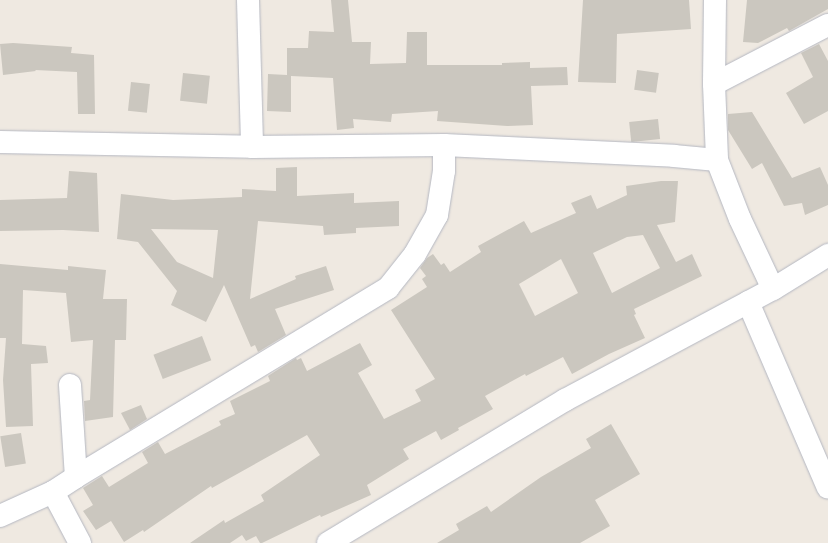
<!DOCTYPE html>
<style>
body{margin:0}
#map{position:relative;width:828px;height:543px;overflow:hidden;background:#efe9e1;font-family:"IBM Plex Sans",sans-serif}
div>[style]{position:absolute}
.building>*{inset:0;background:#cbc7bf;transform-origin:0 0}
.roads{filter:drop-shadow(0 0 1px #b4b7c1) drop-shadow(0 0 1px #b4b7c1)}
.minor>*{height:22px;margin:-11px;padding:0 11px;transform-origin:11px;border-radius:11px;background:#fff}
span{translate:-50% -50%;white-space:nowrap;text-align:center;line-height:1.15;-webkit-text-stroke:3px #fff;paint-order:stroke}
</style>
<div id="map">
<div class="building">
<i style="clip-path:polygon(331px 0,348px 0,352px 42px,371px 42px,370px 64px,406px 63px,407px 32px,427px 32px,427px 65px,502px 65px,502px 63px,530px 62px,530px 68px,567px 67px,568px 85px,531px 86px,533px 125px,507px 126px,437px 121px,438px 111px,392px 114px,391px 122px,353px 119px,354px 128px,337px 130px,333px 78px,291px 76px,291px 112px,267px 111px,268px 74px,287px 75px,287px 48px,308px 48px,309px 31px,334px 32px)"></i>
<i style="clip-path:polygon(583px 0,689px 0,691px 29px,617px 34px,616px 83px,578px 82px)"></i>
<i style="clip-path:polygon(747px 0,828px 0,828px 9px,789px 31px,787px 28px,758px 43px,743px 42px)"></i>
<i style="clip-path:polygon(13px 43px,72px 47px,71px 53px,94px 55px,95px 114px,78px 114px,77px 72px,35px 70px,36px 71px,3px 75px,0 44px)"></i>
<i style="clip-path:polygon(819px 44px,828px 61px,828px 111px,804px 124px,786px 93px,813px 77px,801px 53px)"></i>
<i style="left:637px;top:70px;width:22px;height:20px;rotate:8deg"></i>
<i style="left:183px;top:73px;width:27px;height:28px;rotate:6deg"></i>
<i style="left:131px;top:82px;width:19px;height:29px;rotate:6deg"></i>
<i style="clip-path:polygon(752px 112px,792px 178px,820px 167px,828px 185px,828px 205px,805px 215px,802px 203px,784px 206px,762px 163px,752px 169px,728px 130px,728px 114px)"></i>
<i style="left:658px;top:119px;width:20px;height:29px;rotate:84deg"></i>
<i style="clip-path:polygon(evenodd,297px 167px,297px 196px,354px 193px,354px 203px,399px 201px,399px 226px,356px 228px,356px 233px,324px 235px,323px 226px,258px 221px,250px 299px,296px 279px,295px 276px,326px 266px,334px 290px,275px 309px,286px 335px,258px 352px,255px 345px,251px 347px,224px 285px,206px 322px,171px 305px,177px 291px,138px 242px,117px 239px,121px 194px,173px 200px,242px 197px,242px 189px,276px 191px,276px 168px,297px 167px,151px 229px,218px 230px,213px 278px,177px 262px,151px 229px)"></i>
<i style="clip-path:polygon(69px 171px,97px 173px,99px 232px,63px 230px,0 231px,0 200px,67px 198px)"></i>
<i style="clip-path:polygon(evenodd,661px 181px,678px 181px,675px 222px,657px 225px,676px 262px,692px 254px,702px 276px,634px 309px,636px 314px,634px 315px,645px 338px,609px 354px,572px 374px,563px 357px,526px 376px,525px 374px,485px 396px,493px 409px,458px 428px,459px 430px,441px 440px,436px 431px,403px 449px,409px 459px,367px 485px,371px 495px,321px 517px,320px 515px,262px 543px,260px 543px,256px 536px,246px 541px,242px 535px,230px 543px,190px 543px,224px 520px,225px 523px,264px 501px,261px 495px,320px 455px,307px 435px,212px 488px,211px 486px,144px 532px,143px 530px,124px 542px,111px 521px,96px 530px,83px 511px,93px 505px,83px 488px,102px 476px,109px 487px,148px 463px,142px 452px,158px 442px,165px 454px,221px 425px,219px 421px,235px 414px,230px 401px,270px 381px,268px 376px,296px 358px,297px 360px,301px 358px,307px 371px,360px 343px,372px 365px,358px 373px,384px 419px,421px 401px,415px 390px,435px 379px,391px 310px,427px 287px,422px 279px,426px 276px,420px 268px,427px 258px,433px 254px,441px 265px,444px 263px,450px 272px,481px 252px,478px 246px,524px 221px,531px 233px,576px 213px,571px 203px,591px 195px,597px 209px,627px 195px,626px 186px,661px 181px,643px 235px,660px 268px,612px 293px,593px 253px,627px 237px,643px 235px,661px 181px,561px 259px,578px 293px,535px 316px,519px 284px,561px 259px)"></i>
<i style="clip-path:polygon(0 264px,68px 270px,68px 266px,106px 270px,103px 299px,127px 299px,126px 340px,115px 340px,113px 417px,85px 421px,84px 401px,90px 400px,93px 340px,71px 342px,66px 293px,23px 290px,22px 344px,46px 346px,48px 363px,31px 364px,33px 426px,6px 427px,3px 380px,6px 338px,0 338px)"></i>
<i style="left:202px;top:336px;width:26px;height:52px;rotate:69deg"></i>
<i style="clip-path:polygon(141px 405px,147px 419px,130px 430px,121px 413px)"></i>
<i style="clip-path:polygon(611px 424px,640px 474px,595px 500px,610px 526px,580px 543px,437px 543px,459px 530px,456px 524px,487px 506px,491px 512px,541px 477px,591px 448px,586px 439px)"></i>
<i style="left:21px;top:433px;width:31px;height:21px;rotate:81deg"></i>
</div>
<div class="roads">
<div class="minor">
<i style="left:248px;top:0;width:147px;rotate:88.4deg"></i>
<i style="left:715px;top:0;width:84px;rotate:90.7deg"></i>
<i style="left:714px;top:84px;width:76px;rotate:87.7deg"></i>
<i style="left:717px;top:160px;width:63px;rotate:68.7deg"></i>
<i style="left:740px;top:219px;width:77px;rotate:64.8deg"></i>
<i style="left:714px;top:84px;width:128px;rotate:-27.4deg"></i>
<i style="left:0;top:142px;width:252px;rotate:1.1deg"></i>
<i style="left:252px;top:147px;width:192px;rotate:-0.6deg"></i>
<i style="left:748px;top:302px;width:202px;rotate:66.7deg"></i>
<i style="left:70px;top:385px;width:92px;rotate:86.3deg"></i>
<i style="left:53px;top:492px;width:58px;rotate:62.1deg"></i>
<i style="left:0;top:516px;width:58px;rotate:-24.4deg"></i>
<i style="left:53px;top:492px;width:27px;rotate:-33deg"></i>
<i style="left:76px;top:477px;width:365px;rotate:-31.2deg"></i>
<i style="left:388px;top:288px;width:43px;rotate:-51.5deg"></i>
<i style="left:415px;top:254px;width:45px;rotate:-60.6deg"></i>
<i style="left:437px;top:215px;width:45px;rotate:-81deg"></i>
<i style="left:444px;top:171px;width:26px;rotate:-90deg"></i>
<i style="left:444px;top:145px;width:230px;rotate:2.7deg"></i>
<i style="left:674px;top:156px;width:43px;rotate:5.3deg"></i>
<i style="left:328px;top:543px;width:277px;rotate:-31.1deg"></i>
<i style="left:565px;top:400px;width:236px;rotate:-28.1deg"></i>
<i style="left:773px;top:289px;width:65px;rotate:-31.7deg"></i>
</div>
</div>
</div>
